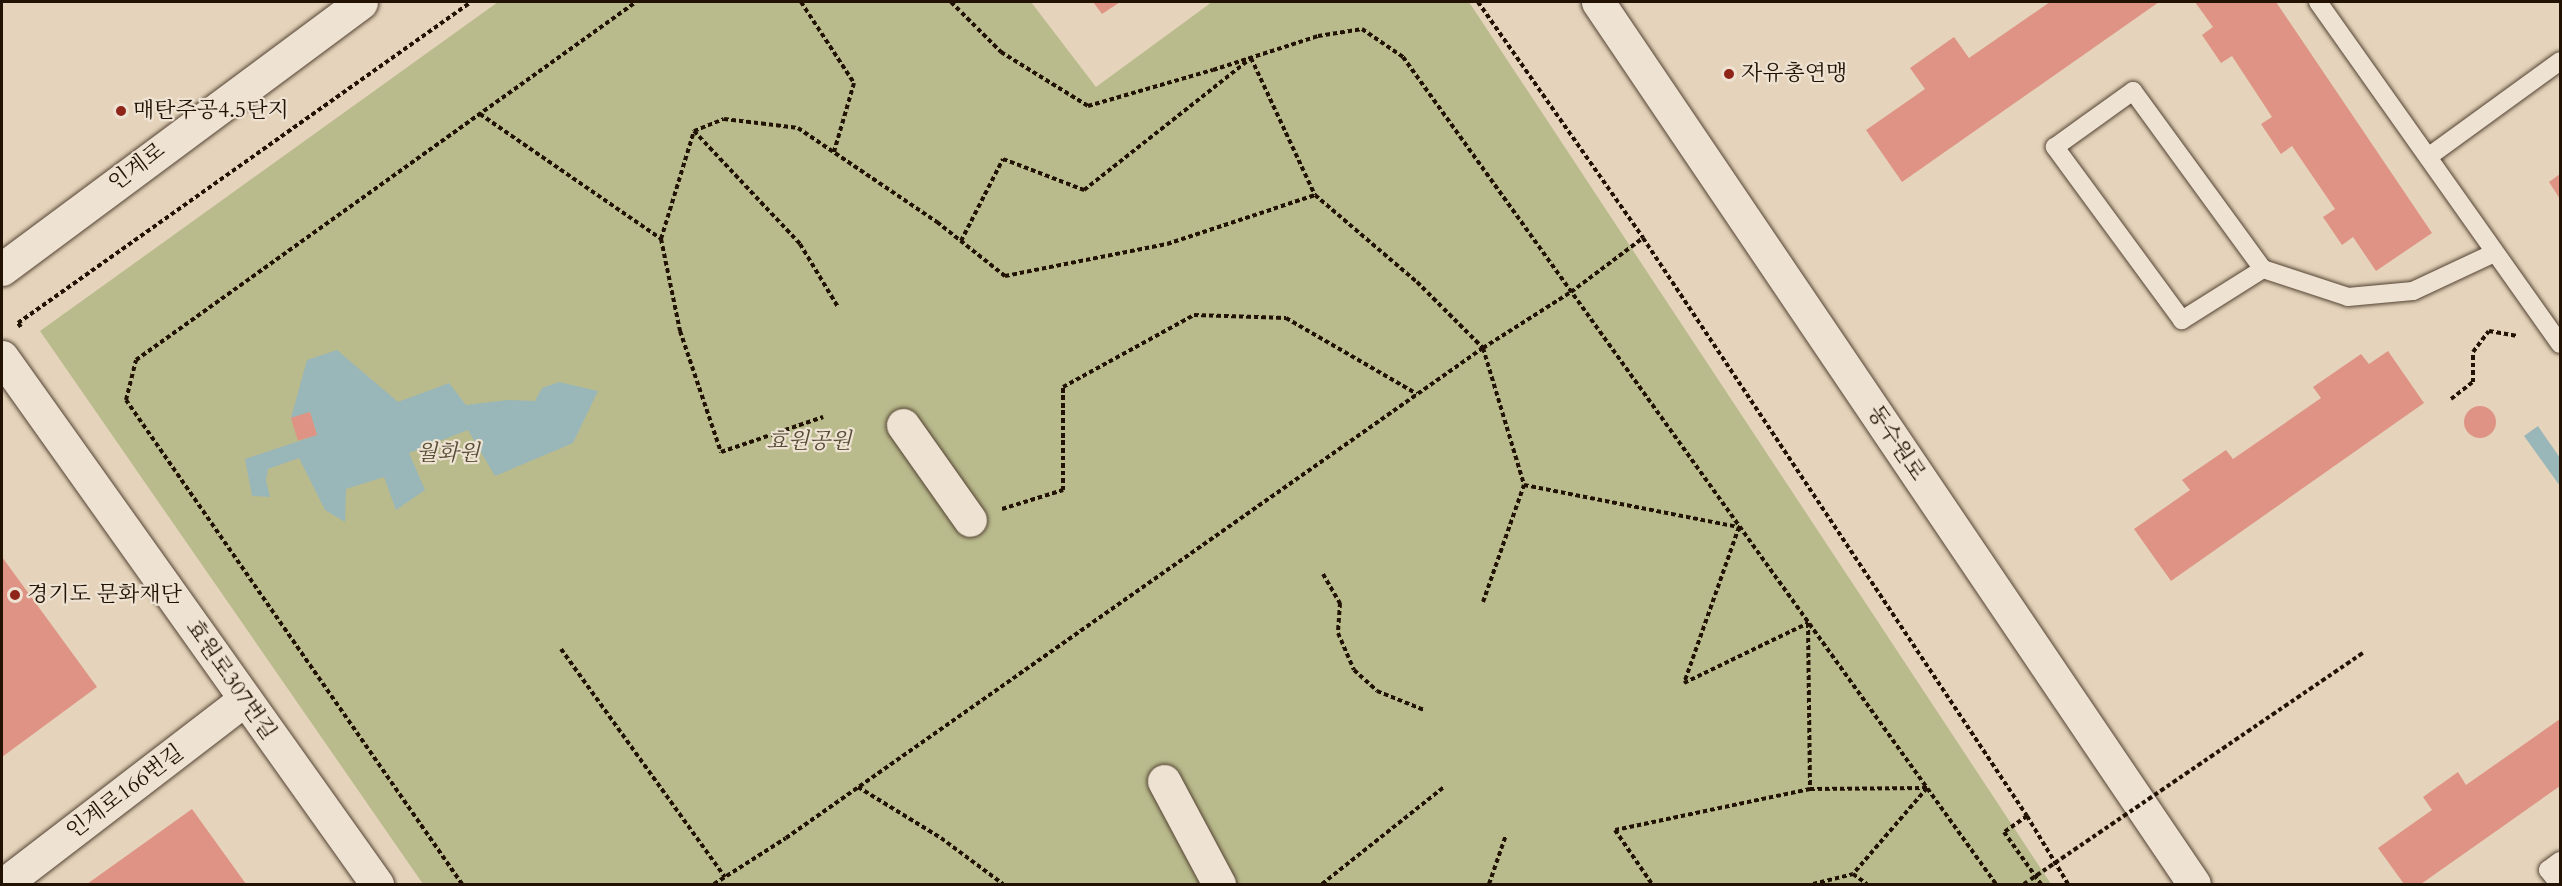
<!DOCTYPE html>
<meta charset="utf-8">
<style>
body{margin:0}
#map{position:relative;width:2562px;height:886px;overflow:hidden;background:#e5d4bb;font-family:Cardo,"Noto Serif KR",serif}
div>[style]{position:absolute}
.green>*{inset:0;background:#b9bb8d}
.water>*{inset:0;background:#99b6b9}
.building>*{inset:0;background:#de9385;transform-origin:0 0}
.round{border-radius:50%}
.path>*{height:4px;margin-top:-2px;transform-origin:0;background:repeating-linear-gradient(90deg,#221204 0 4.5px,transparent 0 7.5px)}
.roads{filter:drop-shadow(0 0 2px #534232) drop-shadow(0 0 2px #534232)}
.lane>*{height:18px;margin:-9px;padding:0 9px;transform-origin:9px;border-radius:9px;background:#eee3d3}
.street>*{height:33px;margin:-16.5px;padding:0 16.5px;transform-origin:16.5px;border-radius:16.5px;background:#eee3d3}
.secondary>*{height:33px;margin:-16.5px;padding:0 16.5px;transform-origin:16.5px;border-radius:16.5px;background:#eee3d3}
.path-bridge>*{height:4px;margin-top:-2px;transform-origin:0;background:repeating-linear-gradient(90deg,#221204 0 4.5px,transparent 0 7.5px)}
.dots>*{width:16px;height:16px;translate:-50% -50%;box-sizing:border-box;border:3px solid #eee3d3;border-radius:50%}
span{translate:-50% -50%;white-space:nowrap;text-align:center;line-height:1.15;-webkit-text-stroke:4.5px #eee3d3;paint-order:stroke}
.poi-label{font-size:22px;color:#221204}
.left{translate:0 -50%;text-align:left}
.street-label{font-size:22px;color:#221204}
.park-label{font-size:22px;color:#574d34;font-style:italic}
.frame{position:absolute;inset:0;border:3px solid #221204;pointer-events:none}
</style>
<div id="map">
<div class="green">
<i style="clip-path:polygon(498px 2px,1031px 2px,1096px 87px,1212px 2px,1469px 2px,2051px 884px,423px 884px,40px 331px)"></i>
</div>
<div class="water">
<i style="clip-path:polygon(337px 350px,398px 402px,449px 383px,466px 405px,508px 400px,535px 401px,542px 388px,559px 382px,598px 391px,573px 443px,495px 476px,468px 430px,409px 453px,425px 490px,396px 510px,384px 477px,346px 489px,345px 522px,325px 510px,299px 458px,268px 469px,266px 480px,270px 497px,252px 496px,245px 459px,317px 435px,310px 412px,291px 418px,307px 360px)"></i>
<i style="clip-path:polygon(2538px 426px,2560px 458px,2560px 486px,2524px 436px)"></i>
</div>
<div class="building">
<i style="clip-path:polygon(1093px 2px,1120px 2px,1102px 14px)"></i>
<i style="clip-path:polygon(2050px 2px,2159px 2px,1902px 182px,1866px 130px,1925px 89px,1910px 68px,1954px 37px,1969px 58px)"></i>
<i style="clip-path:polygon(2195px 2px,2276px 2px,2432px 233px,2376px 271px,2353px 237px,2342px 245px,2323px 217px,2335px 209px,2292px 146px,2281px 154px,2261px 124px,2272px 117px,2232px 56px,2221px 63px,2202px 35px,2213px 27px)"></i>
<i style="clip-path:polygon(2560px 174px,2560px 199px,2549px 182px)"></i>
<i style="clip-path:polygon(2388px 351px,2424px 403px,2171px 581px,2134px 529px,2190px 490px,2182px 480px,2226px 450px,2233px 459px,2321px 398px,2313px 387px,2361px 354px,2369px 364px)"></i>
<i class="round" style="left:2464px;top:406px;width:32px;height:32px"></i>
<i style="left:310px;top:412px;width:24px;height:20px;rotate:73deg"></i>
<i style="clip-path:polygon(2px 557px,97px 687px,2px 757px)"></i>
<i style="clip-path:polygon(2560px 719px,2560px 786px,2421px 884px,2404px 884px,2378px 848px,2432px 810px,2423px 797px,2458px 772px,2466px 785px)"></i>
<i style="clip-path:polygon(192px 809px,246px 884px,87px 884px)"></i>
</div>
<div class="path">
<i style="left:801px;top:2px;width:97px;rotate:56.8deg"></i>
<i style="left:854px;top:83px;width:72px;rotate:106.2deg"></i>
<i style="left:951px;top:2px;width:71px;rotate:45deg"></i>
<i style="left:1001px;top:52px;width:102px;rotate:31.8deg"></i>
<i style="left:1088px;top:106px;width:130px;rotate:-16.1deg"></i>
<i style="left:1213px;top:70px;width:110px;rotate:-17.9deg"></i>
<i style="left:1318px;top:36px;width:45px;rotate:-9deg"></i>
<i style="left:1362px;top:29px;width:50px;rotate:34.3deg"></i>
<i style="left:1403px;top:57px;width:1018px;rotate:54.36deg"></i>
<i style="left:1478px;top:2px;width:288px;rotate:55deg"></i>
<i style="left:480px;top:114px;width:220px;rotate:34.6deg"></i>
<i style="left:661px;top:239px;width:113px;rotate:-73deg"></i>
<i style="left:694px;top:131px;width:155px;rotate:46.8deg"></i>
<i style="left:800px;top:244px;width:74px;rotate:58.9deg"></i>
<i style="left:694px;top:131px;width:32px;rotate:-22deg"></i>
<i style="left:724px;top:119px;width:75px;rotate:6.9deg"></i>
<i style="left:798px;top:128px;width:168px;rotate:34.1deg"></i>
<i style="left:937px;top:222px;width:87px;rotate:38.5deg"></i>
<i style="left:1005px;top:276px;width:165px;rotate:-11.2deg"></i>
<i style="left:1167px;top:244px;width:156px;rotate:-18.3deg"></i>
<i style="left:1315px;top:195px;width:134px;rotate:40.5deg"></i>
<i style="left:1417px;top:282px;width:93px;rotate:45deg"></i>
<i style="left:1483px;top:348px;width:104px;rotate:-32.5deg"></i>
<i style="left:1571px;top:292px;width:90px;rotate:-36.9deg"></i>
<i style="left:1643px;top:238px;width:694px;rotate:56.4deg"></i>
<i style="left:2027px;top:816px;width:79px;rotate:58.9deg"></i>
<i style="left:661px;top:239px;width:94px;rotate:78.3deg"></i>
<i style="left:680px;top:331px;width:128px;rotate:71.3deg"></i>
<i style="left:721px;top:452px;width:108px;rotate:-18.9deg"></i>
<i style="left:961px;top:241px;width:92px;rotate:-62.9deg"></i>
<i style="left:1003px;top:159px;width:87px;rotate:20.9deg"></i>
<i style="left:1084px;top:190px;width:213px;rotate:-38.3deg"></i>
<i style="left:1251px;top:58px;width:151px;rotate:65deg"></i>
<i style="left:21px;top:327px;width:5px;rotate:-127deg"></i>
<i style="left:18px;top:323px;width:555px;rotate:-35.32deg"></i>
<i style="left:2451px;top:399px;width:28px;rotate:-38deg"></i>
<i style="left:2473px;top:382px;width:30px;rotate:-90deg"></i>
<i style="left:2473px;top:352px;width:26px;rotate:-53deg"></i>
<i style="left:2489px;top:331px;width:29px;rotate:10deg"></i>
<i style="left:1002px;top:509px;width:64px;rotate:-17.3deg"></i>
<i style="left:1063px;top:490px;width:103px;rotate:-90deg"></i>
<i style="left:1063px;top:387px;width:149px;rotate:-28.8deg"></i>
<i style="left:1194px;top:315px;width:92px;rotate:1.9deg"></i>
<i style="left:1286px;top:318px;width:151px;rotate:30.1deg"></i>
<i style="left:1323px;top:574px;width:34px;rotate:60deg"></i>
<i style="left:1340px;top:603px;width:30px;rotate:94deg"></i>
<i style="left:1338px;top:633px;width:40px;rotate:66.6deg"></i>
<i style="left:1354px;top:670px;width:31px;rotate:42deg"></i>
<i style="left:1377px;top:691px;width:51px;rotate:22deg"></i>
<i style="left:1483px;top:602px;width:124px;rotate:-70.7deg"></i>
<i style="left:561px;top:649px;width:281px;rotate:54.3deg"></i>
<i style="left:858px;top:787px;width:97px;rotate:31.6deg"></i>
<i style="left:941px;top:838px;width:77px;rotate:36.6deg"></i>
<i style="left:1810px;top:789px;width:117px;rotate:-0.5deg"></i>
<i style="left:1927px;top:788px;width:113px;rotate:130.7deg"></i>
<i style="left:2027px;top:816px;width:28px;rotate:145deg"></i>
<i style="left:2004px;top:832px;width:64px;rotate:54.6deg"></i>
<i style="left:462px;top:884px;width:589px;rotate:-124.77deg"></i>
<i style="left:126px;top:400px;width:41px;rotate:-76deg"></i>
<i style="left:136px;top:360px;width:615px;rotate:-35.6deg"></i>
<i style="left:714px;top:884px;width:85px;rotate:-32.6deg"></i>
<i style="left:786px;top:838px;width:852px;rotate:-35.11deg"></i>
<i style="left:1483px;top:348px;width:143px;rotate:73.3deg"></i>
<i style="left:1524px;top:485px;width:219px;rotate:11.1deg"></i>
<i style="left:1739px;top:527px;width:165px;rotate:109.4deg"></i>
<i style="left:1684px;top:683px;width:138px;rotate:-25.8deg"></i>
<i style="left:1808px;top:623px;width:166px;rotate:89.3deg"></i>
<i style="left:1810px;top:789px;width:199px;rotate:168.1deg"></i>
<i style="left:1615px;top:830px;width:65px;rotate:55.6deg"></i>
<i style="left:1322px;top:884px;width:157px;rotate:-38.5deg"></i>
<i style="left:1489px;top:884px;width:52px;rotate:-70.9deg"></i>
<i style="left:1813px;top:884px;width:41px;rotate:-14deg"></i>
<i style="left:1853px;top:874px;width:17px;rotate:36deg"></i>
</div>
<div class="roads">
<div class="lane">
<i style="left:2318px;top:2px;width:419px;rotate:54.7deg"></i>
<i style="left:2428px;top:157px;width:163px;rotate:-36deg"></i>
<i style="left:2263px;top:269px;width:96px;rotate:147.8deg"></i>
<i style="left:2182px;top:320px;width:215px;rotate:-126.3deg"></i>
<i style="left:2055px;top:147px;width:96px;rotate:-35.7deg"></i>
<i style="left:2133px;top:91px;width:220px;rotate:53.9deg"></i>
<i style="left:2263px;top:269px;width:89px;rotate:18.2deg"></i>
<i style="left:2348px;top:297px;width:65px;rotate:-5.3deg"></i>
<i style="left:2413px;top:291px;width:89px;rotate:-25.1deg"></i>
<i style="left:2559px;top:884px;width:18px;rotate:-128deg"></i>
<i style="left:2548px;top:870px;width:15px;rotate:-37deg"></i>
</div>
<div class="street">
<i style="left:903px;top:425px;width:116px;rotate:54.8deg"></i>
<i style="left:1164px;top:781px;width:117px;rotate:61.9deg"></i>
<i style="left:4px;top:884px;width:304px;rotate:-37.5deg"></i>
</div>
<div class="secondary">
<i style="left:1598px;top:2px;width:1064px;rotate:55.95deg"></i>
<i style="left:2px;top:269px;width:447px;rotate:-36.6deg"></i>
<i style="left:2px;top:357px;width:647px;rotate:54.57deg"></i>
</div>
</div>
<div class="path-bridge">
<i style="left:2024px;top:884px;width:412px;rotate:-34.3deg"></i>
</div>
<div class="dots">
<i style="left:1729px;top:74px;background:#8f2418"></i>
<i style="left:121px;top:111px;background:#8f2418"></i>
<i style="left:15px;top:595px;background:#8f2418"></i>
</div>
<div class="poi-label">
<span class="left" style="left:1741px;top:74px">자유총연맹</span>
<span class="left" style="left:133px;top:111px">매탄주공4.5단지</span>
<span class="left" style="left:27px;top:595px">경기도 문화재단</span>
</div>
<div class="street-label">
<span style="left:137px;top:167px;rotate:-37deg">인계로</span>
<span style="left:1896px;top:443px;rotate:56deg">동수원로</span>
<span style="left:231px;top:680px;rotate:55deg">효원로307번길</span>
<span style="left:125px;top:792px;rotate:-37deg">인계로166번길</span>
</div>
<div class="park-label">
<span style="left:809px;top:442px">효원공원</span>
<span style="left:448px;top:454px">월화원</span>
</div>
<div class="frame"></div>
</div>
